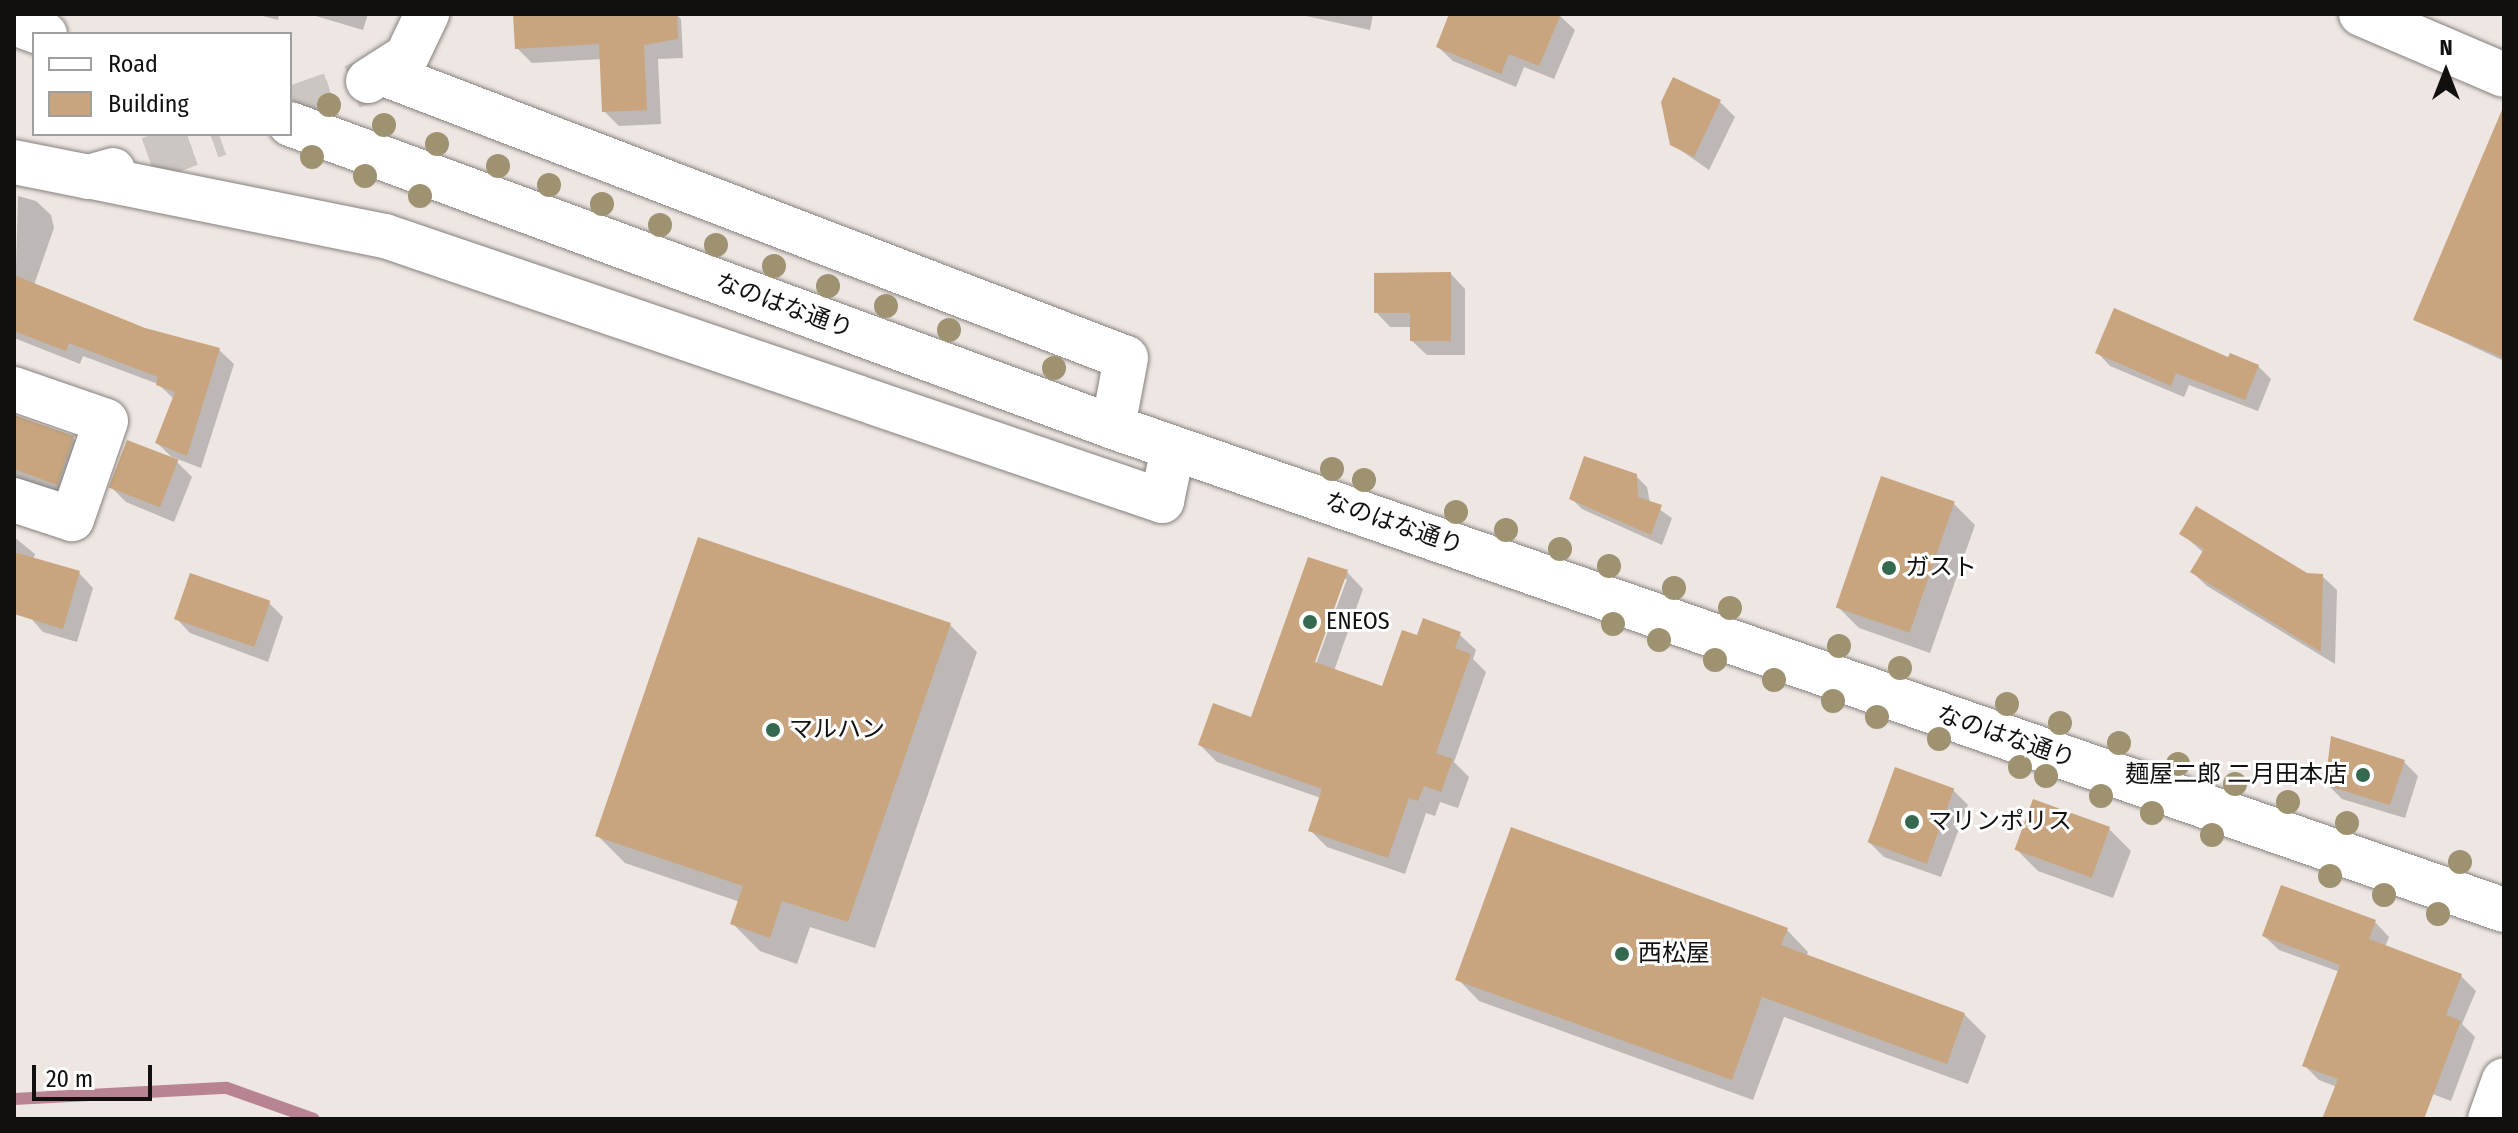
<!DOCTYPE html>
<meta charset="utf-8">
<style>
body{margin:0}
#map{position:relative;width:2518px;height:1133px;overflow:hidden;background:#ede6e3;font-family:"Fira Sans Condensed","Noto Sans JP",sans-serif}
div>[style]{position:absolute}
.shadow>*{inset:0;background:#0003}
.stream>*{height:12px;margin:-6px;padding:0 6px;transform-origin:6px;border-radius:6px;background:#b98492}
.building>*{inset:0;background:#c8a57e;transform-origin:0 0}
.minor-tunnel>*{height:44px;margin-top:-22px;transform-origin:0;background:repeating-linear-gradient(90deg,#ccc6c3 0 44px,transparent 0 66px)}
.roads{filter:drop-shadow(0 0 2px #86807d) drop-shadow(0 0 2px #86807d)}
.minor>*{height:44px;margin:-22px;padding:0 22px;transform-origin:22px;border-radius:22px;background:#fff}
.trees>*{width:24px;height:24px;margin:-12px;border-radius:50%;background:#9e9270}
.dots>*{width:22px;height:22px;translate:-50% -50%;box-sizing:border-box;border:4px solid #fff;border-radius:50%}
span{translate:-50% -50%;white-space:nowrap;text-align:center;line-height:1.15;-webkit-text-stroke:6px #fff;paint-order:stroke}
.street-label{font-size:24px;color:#12100f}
.poi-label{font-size:24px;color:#12100f}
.left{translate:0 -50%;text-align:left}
.right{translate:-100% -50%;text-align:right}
.frame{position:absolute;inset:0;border:16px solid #12100f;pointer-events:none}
.legend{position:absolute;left:32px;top:32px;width:260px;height:104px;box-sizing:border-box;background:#fff;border:2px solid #a09f9f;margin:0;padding:10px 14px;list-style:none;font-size:24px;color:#12100f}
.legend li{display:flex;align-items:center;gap:16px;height:40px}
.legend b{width:40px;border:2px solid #a09f9f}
.north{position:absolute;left:2406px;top:32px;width:80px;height:80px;-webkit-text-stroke:6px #fff;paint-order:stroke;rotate:0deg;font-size:22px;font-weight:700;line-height:32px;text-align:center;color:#12100f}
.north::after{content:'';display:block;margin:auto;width:28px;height:36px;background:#12100f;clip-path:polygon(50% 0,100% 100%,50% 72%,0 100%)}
.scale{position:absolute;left:32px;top:1065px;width:120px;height:36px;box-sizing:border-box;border:4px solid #12100f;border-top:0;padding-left:10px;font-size:24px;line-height:28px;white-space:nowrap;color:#12100f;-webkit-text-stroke:6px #fff;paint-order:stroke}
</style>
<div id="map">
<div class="shadow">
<i style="clip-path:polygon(255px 14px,279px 14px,278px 20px)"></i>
<i style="clip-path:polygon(309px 14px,368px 14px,363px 30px)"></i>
<i style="clip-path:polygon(515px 14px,676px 14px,681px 19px,683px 58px,658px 59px,661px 124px,619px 126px,604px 111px,602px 59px,532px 63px,517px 48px)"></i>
<i style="clip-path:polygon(1297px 14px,1373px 14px,1370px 30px)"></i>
<i style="clip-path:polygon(1452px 14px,1558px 14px,1575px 30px,1554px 79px,1524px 67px,1516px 87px,1453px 61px,1438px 47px)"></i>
<i style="clip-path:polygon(1674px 79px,1720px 102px,1735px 117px,1709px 170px,1672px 144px)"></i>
<i style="clip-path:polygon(2504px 110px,2504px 361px,2416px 320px)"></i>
<i style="clip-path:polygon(18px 196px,36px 201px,51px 215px,54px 228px,34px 285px,144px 330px,219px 350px,234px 364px,201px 468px,172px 457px,192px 477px,174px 522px,126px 502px,112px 488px,177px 462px,157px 443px,174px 399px,158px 384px,83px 356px,80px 364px,14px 338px)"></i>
<i style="clip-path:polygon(1451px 274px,1465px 289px,1465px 355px,1427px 355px,1412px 341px,1412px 327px,1390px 327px,1376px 312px)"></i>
<i style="clip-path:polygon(2098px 353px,2229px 360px,2258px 366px,2271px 379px,2258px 411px,2189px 385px,2184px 397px,2110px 366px)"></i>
<i style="clip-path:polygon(14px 415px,73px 438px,88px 453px,72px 498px,14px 479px)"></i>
<i style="clip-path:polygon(1636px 476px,1647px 487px,1650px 503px,1672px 518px,1662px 545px,1582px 509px,1571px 498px)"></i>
<i style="clip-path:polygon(1954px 504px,1975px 525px,1930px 653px,1859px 628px,1837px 606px)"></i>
<i style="clip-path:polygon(2182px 534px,2306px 575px,2322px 576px,2337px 590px,2335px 664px,2207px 586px,2192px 572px,2204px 553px)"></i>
<i style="clip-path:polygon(14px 537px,35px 554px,33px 560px,79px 573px,93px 588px,77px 642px,43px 632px,14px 599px)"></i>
<i style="clip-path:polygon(evenodd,1347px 572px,1363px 589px,1334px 671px,1384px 688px,1418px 638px,1459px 634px,1476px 650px,1473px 659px,1486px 672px,1454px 762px,1469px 777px,1458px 808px,1440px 802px,1435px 816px,1426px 813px,1405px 874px,1327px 847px,1310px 830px,1321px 798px,1217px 762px,1200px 745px,1253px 719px,1347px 572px,1343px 579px,1347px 579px,1313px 672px,1310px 670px,1343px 579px)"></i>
<i style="clip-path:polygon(269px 603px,283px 617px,268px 662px,190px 633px,176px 618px)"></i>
<i style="clip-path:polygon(950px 625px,977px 652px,875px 948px,810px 927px,797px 964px,760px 951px,732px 923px,740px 902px,625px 863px,597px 835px)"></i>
<i style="clip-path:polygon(2404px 762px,2418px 776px,2405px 818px,2342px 799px,2327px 784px)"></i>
<i style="clip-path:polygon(1896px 769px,1953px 790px,1968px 805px,1941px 877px,1884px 857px,1869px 842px)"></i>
<i style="clip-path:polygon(2034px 801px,2109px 829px,2131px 851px,2113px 898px,2038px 871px,2016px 849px)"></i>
<i style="clip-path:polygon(2375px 922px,2389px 937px,2385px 947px,2461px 976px,2476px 991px,2462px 1024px,2475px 1037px,2451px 1101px,2430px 1093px,2419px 1119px,2325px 1119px,2337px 1087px,2319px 1080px,2304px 1065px,2340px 972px,2279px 950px,2264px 936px)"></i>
<i style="clip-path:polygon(1787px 930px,1808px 952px,1806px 957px,1964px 1014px,1986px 1036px,1968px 1084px,1784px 1017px,1753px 1100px,1479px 1001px,1458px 979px)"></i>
</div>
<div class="stream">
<i style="left:14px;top:1099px;width:213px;rotate:-3deg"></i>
<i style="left:227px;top:1088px;width:92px;rotate:19.6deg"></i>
</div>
<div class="building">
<i style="clip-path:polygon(513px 14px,677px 14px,678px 39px,644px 45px,647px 110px,602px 112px,599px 44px,515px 49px)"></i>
<i style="clip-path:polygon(1449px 14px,1561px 14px,1539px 66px,1509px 54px,1501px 74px,1436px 47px)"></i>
<i style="clip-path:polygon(1673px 77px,1721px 100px,1694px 157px,1670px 145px,1661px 102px)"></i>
<i style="clip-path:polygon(2504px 105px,2504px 358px,2413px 320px)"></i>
<i style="clip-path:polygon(1451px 272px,1451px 341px,1410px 341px,1410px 313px,1374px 313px,1374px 273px)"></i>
<i style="clip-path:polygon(14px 275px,145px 328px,220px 348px,187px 456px,155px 443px,175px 392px,156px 385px,158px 377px,69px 343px,66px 351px,14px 331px)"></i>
<i style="clip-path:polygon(2114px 308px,2228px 357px,2230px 353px,2259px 365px,2245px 400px,2176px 373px,2171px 386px,2095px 353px)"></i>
<i style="clip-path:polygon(14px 415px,74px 436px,57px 485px,14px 469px)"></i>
<i style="left:127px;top:440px;width:55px;height:51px;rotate:21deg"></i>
<i style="clip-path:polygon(1584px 456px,1637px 474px,1638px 497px,1662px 505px,1651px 535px,1569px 499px)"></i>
<i style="left:1881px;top:476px;width:78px;height:139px;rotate:19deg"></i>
<i style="clip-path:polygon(2196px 506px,2307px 573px,2323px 574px,2321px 652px,2190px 572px,2204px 549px,2179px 534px)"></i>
<i style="clip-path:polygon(698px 537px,951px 623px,848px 922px,782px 901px,770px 938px,730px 924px,743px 886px,595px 836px)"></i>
<i style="clip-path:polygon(14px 552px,80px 571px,63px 629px,14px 614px)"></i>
<i style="clip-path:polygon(1308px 557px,1348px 570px,1315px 662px,1382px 686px,1402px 630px,1417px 635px,1423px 618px,1461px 632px,1455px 648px,1471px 654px,1436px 753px,1453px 759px,1441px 792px,1424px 786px,1418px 801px,1409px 798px,1388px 858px,1308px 831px,1322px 789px,1198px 745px,1213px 703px,1251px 717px)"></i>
<i style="left:190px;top:573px;width:85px;height:49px;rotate:19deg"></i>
<i style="clip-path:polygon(2331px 736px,2405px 760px,2390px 805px,2325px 785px)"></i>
<i style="left:1895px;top:767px;width:63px;height:80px;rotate:20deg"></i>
<i style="left:2033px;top:799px;width:82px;height:54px;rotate:20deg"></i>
<i style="clip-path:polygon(1511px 827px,1788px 928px,1781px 945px,1965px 1013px,1947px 1064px,1762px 997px,1732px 1080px,1455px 980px)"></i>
<i style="clip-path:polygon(2281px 885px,2376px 920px,2369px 939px,2462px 974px,2446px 1015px,2461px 1021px,2424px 1119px,2322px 1119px,2338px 1079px,2302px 1066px,2340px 965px,2262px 936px)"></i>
</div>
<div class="minor-tunnel">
<i style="left:290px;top:109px;width:83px;rotate:-19.7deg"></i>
<i style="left:149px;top:159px;width:74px;rotate:-19.7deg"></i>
</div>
<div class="roads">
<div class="minor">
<i style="left:2361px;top:14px;width:155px;rotate:23.1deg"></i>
<i style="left:14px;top:23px;width:33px;rotate:20deg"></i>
<i style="left:384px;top:74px;width:794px;rotate:20.94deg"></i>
<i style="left:1126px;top:358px;width:70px;rotate:100.7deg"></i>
<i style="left:368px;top:81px;width:46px;rotate:-32.7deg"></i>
<i style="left:407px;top:56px;width:47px;rotate:-64.5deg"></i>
<i style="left:290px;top:124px;width:877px;rotate:20.21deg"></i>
<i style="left:1113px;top:427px;width:1472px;rotate:19.15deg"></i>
<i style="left:14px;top:162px;width:76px;rotate:11.3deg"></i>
<i style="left:89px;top:177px;width:25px;rotate:-16deg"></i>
<i style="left:87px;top:176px;width:304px;rotate:11.4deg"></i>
<i style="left:385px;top:236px;width:821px;rotate:18.83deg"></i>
<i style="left:1162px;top:501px;width:54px;rotate:-78.3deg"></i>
<i style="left:14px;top:389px;width:97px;rotate:19.2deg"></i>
<i style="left:106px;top:421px;width:104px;rotate:109.1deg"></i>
<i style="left:72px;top:519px;width:61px;rotate:-161.9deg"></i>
<i style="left:2490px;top:1119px;width:41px;rotate:-70.3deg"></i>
</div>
</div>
<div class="trees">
<i style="left:329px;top:105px"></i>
<i style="left:384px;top:125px"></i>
<i style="left:437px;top:144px"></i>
<i style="left:312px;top:157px"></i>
<i style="left:498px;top:166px"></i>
<i style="left:365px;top:176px"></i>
<i style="left:549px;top:185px"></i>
<i style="left:420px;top:196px"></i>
<i style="left:602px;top:204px"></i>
<i style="left:660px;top:225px"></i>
<i style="left:716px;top:245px"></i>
<i style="left:774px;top:266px"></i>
<i style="left:828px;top:286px"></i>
<i style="left:886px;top:306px"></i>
<i style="left:949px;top:330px"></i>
<i style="left:1054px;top:368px"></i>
<i style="left:1332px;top:469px"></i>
<i style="left:1364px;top:480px"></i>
<i style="left:1456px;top:512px"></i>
<i style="left:1506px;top:530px"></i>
<i style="left:1560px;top:549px"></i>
<i style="left:1609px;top:566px"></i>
<i style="left:1674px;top:588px"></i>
<i style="left:1730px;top:608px"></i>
<i style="left:1613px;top:624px"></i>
<i style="left:1659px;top:640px"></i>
<i style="left:1839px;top:646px"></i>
<i style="left:1715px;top:660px"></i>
<i style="left:1900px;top:668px"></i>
<i style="left:1774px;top:680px"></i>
<i style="left:1833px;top:701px"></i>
<i style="left:2007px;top:704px"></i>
<i style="left:1877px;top:717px"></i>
<i style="left:2060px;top:723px"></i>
<i style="left:1939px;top:739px"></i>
<i style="left:2119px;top:743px"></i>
<i style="left:2178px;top:764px"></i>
<i style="left:2020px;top:767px"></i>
<i style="left:2046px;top:776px"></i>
<i style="left:2235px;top:784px"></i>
<i style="left:2101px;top:796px"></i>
<i style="left:2288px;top:802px"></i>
<i style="left:2152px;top:813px"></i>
<i style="left:2347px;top:823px"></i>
<i style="left:2212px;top:835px"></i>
<i style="left:2460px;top:862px"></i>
<i style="left:2330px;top:876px"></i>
<i style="left:2384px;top:895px"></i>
<i style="left:2438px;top:914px"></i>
</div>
<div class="dots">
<i style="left:1889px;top:568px;background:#34694f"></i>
<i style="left:1310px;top:622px;background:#34694f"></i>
<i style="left:773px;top:730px;background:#34694f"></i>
<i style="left:2363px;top:775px;background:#34694f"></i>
<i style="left:1912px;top:822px;background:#34694f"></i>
<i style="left:1622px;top:954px;background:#34694f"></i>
</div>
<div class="street-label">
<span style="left:784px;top:306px;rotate:20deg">なのはな通り</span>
<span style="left:1394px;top:524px;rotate:19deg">なのはな通り</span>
<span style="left:2006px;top:737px;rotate:19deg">なのはな通り</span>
</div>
<div class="poi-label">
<span class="left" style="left:1905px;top:568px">ガスト</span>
<span class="left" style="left:1326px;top:622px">ENEOS</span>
<span class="left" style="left:789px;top:730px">マルハン</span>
<span class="right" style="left:2347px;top:775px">麺屋二郎 二月田本店</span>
<span class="left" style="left:1928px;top:822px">マリンポリス</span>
<span class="left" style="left:1638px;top:954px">西松屋</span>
</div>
<div class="frame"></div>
<ul class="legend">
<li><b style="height:10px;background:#fff"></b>Road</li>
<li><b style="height:22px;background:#c8a57e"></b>Building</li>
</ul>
<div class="north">N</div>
<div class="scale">20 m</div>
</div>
